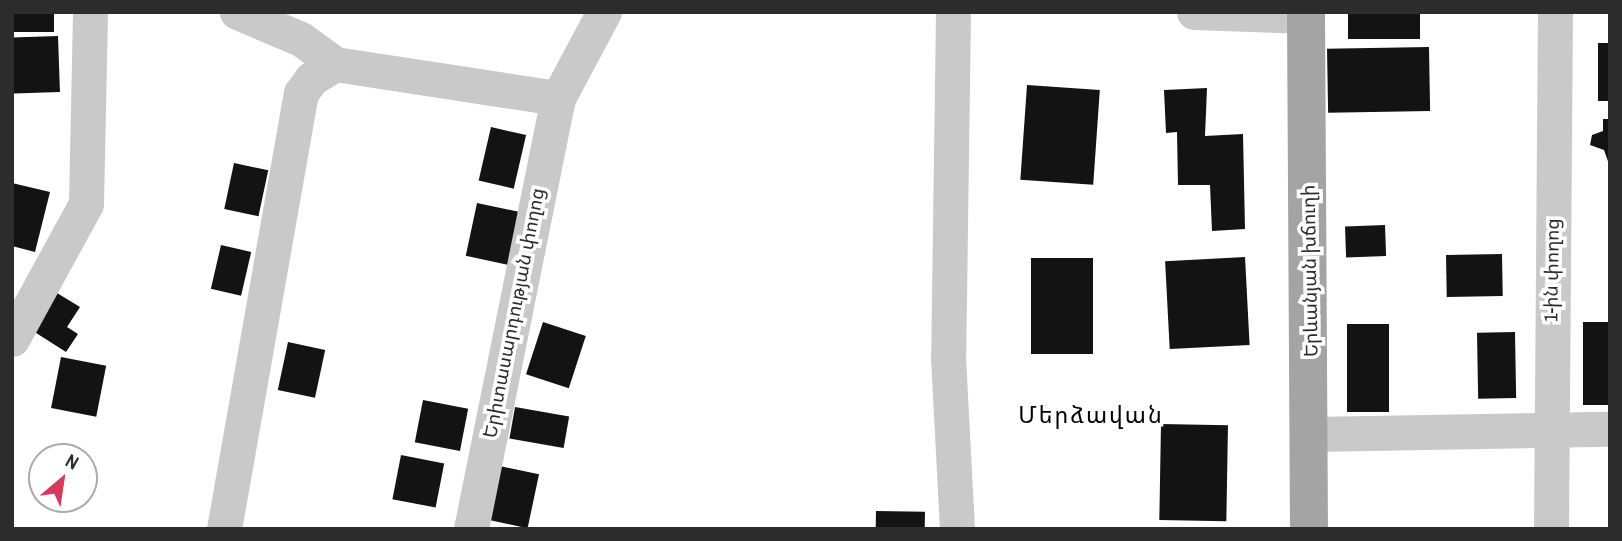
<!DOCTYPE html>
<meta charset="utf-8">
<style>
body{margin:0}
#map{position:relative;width:1622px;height:541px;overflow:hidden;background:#fff;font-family:"Archivo Narrow","Noto Sans Armenian",sans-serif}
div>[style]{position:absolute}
.building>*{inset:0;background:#131313;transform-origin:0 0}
.minor>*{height:35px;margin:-17.5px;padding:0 17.5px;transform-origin:17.5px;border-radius:17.5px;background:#c9c9c9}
.major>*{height:38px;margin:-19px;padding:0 19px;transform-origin:19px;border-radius:19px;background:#a4a4a4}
span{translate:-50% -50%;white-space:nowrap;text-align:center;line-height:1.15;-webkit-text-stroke:7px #fff;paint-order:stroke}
.street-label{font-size:19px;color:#2c2c2c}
.quarter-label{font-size:23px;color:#000;letter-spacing:2px}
.frame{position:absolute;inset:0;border:14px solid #2c2c2c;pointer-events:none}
.north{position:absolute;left:28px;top:443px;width:70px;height:70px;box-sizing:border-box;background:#fff;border:2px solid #ababab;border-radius:50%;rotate:29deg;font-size:19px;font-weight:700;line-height:28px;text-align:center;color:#2c2c2c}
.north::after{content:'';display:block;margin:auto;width:24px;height:32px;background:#d73b5b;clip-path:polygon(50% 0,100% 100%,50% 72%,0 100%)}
</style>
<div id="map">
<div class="building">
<i style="left:14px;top:12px;width:40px;height:20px"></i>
<i style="left:1348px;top:12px;width:72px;height:27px"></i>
<i style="left:58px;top:36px;width:56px;height:46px;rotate:88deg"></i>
<i style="left:1598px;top:43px;width:12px;height:58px"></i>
<i style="left:1429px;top:47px;width:64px;height:102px;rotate:89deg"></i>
<i style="left:1027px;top:85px;width:73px;height:95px;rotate:4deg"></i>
<i style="clip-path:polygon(1207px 88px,1205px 136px,1243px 134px,1245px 229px,1212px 231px,1210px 185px,1178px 185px,1177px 132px,1166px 133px,1164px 90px)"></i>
<i style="clip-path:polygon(1603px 119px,1610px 119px,1610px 167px,1604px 150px,1590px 145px,1592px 135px,1603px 131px)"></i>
<i style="left:491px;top:127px;width:36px;height:55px;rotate:13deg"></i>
<i style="left:234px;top:163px;width:35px;height:47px;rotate:12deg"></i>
<i style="clip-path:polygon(12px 183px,50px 192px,35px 252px,12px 246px)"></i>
<i style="left:477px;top:203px;width:45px;height:54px;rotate:12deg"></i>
<i style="left:1385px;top:225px;width:31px;height:40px;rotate:88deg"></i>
<i style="left:221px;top:245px;width:31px;height:45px;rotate:13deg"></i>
<i style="left:1502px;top:254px;width:42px;height:56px;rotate:89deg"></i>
<i style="left:1245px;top:257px;width:88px;height:80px;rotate:87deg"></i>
<i style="left:1031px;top:258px;width:62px;height:96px"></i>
<i style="clip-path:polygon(57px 293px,80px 307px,67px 327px,78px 334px,66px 352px,33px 331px)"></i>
<i style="left:543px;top:322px;width:45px;height:55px;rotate:18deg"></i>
<i style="left:1583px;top:322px;width:27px;height:83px"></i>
<i style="left:1347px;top:324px;width:42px;height:88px"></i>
<i style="left:1515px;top:332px;width:66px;height:38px;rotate:89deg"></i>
<i style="left:288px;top:342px;width:38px;height:49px;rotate:12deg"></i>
<i style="left:61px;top:357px;width:46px;height:52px;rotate:11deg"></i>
<i style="left:423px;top:400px;width:46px;height:43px;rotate:11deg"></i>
<i style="left:515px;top:407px;width:55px;height:32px;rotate:10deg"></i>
<i style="left:1161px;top:424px;width:67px;height:96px;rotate:1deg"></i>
<i style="left:401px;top:455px;width:44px;height:45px;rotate:11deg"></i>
<i style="left:495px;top:465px;width:45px;height:55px;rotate:12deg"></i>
<i style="left:876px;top:511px;width:49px;height:18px;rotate:1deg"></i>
</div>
<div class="minor">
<i style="left:237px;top:12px;width:69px;rotate:22.9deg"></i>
<i style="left:301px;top:39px;width:42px;rotate:36.3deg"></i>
<i style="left:953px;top:12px;width:345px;rotate:90.8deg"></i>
<i style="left:948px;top:357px;width:172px;rotate:87deg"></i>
<i style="left:1194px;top:12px;width:112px;rotate:2deg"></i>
<i style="left:12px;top:339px;width:154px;rotate:-61.3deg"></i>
<i style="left:86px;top:204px;width:192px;rotate:-88.8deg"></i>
<i style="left:1312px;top:434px;width:298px;rotate:-1deg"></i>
<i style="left:224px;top:529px;width:443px;rotate:-80deg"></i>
<i style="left:301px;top:93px;width:17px;rotate:-54deg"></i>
<i style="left:311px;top:79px;width:28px;rotate:-32deg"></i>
<i style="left:335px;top:64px;width:226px;rotate:8.7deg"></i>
<i style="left:471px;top:529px;width:440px;rotate:-78.6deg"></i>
<i style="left:558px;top:98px;width:98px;rotate:-61.9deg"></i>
<i style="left:1551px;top:529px;width:517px;rotate:-89.56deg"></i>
</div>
<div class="major">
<i style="left:1306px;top:12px;width:517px;rotate:89.67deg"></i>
</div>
<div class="street-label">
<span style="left:1552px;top:270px;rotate:-89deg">1-ին փողոց</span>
<span style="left:1310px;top:271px;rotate:-91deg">Երևանյան խճուղի</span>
<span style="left:514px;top:313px;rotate:-79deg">Երիտասարդության փողոց</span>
</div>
<div class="quarter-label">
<span style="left:1091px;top:415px">Մերձավան</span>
</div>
<div class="frame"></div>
<div class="north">N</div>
</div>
